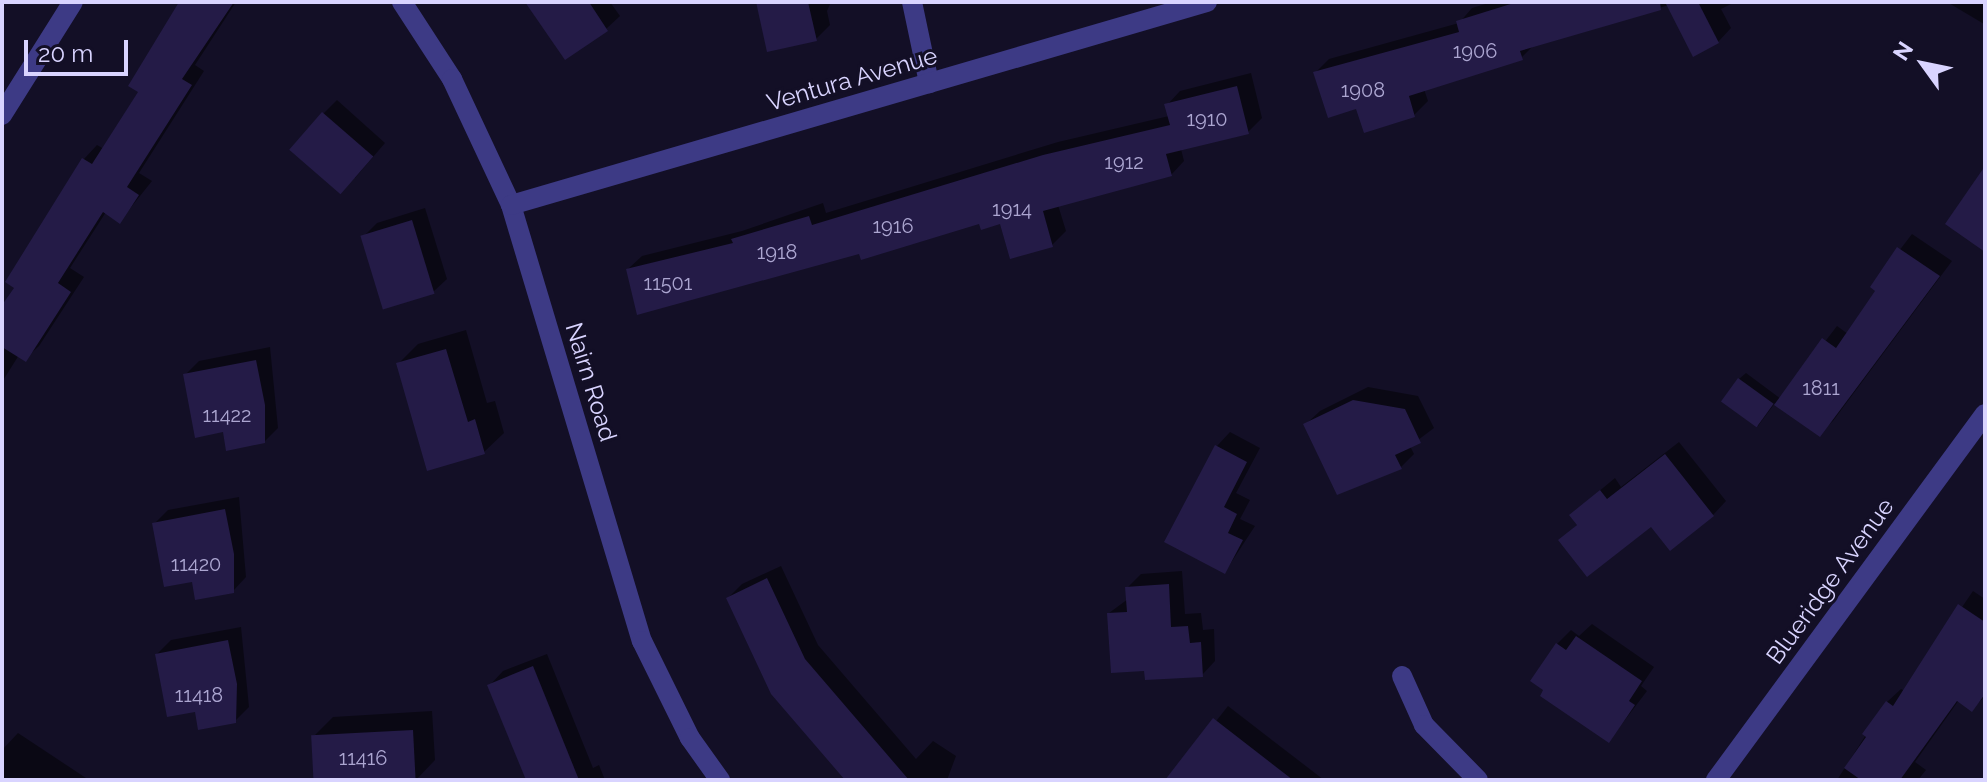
<!DOCTYPE html>
<style>
body{margin:0}
#map{position:relative;width:1987px;height:782px;overflow:hidden;background:#130f26;font-family:Raleway,sans-serif}
div>[style]{position:absolute}
.shadow>*{inset:0;background:#0007}
.building>*{inset:0;background:#241b47;transform-origin:0 0}
.minor>*{height:20px;margin:-10px;padding:0 10px;transform-origin:10px;border-radius:10px;background:#3d3a85}
span{translate:-50% -50%;white-space:nowrap;text-align:center;line-height:1.15;-webkit-text-stroke:6px #130f26;paint-order:stroke}
.number-label{font-size:20px;color:#aca6d1}
.number-label span{-webkit-text-stroke-width:0}
.street-label{font-size:24px;color:#d9d4ff}
.frame{position:absolute;inset:0;border:4px solid #d9d4ff;pointer-events:none}
.north{position:absolute;left:1883px;top:24px;width:80px;height:80px;-webkit-text-stroke:6px #130f26;paint-order:stroke;rotate:303deg;font-size:22px;font-weight:700;line-height:32px;text-align:center;color:#d9d4ff}
.north::after{content:'';display:block;margin:auto;width:28px;height:36px;background:#d9d4ff;clip-path:polygon(50% 0,100% 100%,50% 72%,0 100%)}
.scale{position:absolute;left:24px;top:40px;width:104px;height:36px;box-sizing:border-box;border:4px solid #d9d4ff;border-top:0;padding-left:10px;font-size:24px;line-height:28px;white-space:nowrap;color:#d9d4ff;-webkit-text-stroke:6px #130f26;paint-order:stroke}
</style>
<div id="map">
<div class="shadow">
<i style="clip-path:polygon(183px 2px,236px 2px,195px 65px,204px 71px,139px 173px,152px 181px,120px 221px,106px 212px,70px 268px,84px 277px,39px 346px,25px 359px,19px 355px,2px 382px,2px 309px,16px 287px,8px 281px,84px 159px,97px 145px,104px 149px,141px 92px)"></i>
<i style="clip-path:polygon(528px 2px,610px 2px,620px 16px,606px 29px)"></i>
<i style="clip-path:polygon(756px 2px,831px 2px,827px 11px,830px 25px,816px 39px,769px 50px)"></i>
<i style="clip-path:polygon(1492px 2px,1735px 2px,1721px 9px,1731px 28px,1718px 42px,1669px 5px,1535px 44px,1521px 58px,1424px 89px,1428px 101px,1414px 115px,1357px 106px,1315px 73px,1329px 59px,1459px 23px,1472px 8px)"></i>
<i style="clip-path:polygon(1947px 2px,1985px 2px,1985px 23px,1984px 24px)"></i>
<i style="clip-path:polygon(1251px 73px,1262px 118px,1248px 132px,1181px 149px,1184px 161px,1171px 175px,1058px 205px,1066px 231px,1052px 245px,1002px 222px,981px 222px,860px 251px,628px 269px,642px 256px,742px 231px,823px 203px,826px 213px,1058px 142px,1169px 116px,1167px 105px,1180px 91px)"></i>
<i style="clip-path:polygon(337px 100px,385px 143px,355px 178px,323px 114px)"></i>
<i style="clip-path:polygon(425px 208px,447px 279px,433px 292px,363px 237px,377px 223px)"></i>
<i style="clip-path:polygon(1912px 234px,1952px 261px,1833px 421px,1819px 434px,1775px 403px,1758px 426px,1739px 379px,1746px 373px,1781px 399px,1837px 326px,1848px 334px,1878px 291px,1872px 286px)"></i>
<i style="clip-path:polygon(466px 330px,487px 403px,495px 401px,504px 433px,484px 452px,398px 364px,418px 344px)"></i>
<i style="clip-path:polygon(270px 347px,278px 428px,264px 442px,225px 430px,185px 375px,199px 361px)"></i>
<i style="clip-path:polygon(1368px 387px,1418px 396px,1434px 428px,1410px 446px,1414px 454px,1401px 467px,1306px 424px,1320px 411px)"></i>
<i style="clip-path:polygon(1230px 432px,1260px 448px,1236px 493px,1250px 500px,1240px 519px,1255px 526px,1225px 572px,1166px 541px,1217px 446px)"></i>
<i style="clip-path:polygon(1679px 442px,1726px 501px,1713px 515px,1561px 540px,1579px 523px,1586px 502px,1615px 478px,1621px 487px)"></i>
<i style="clip-path:polygon(239px 497px,246px 577px,233px 591px,194px 579px,154px 524px,168px 510px)"></i>
<i style="clip-path:polygon(781px 566px,818px 645px,916px 759px,933px 741px,956px 756px,947px 780px,848px 780px,728px 598px,742px 584px)"></i>
<i style="clip-path:polygon(1182px 571px,1185px 614px,1201px 613px,1203px 630px,1214px 629px,1215px 661px,1202px 675px,1146px 669px,1109px 613px,1128px 599px,1127px 588px,1141px 574px)"></i>
<i style="clip-path:polygon(1973px 591px,1985px 599px,1985px 696px,1972px 709px,1959px 700px,1915px 762px,1926px 770px,1918px 780px,1837px 780px,1887px 702px,1901px 689px,1905px 691px)"></i>
<i style="clip-path:polygon(1592px 624px,1654px 667px,1641px 686px,1647px 691px,1609px 741px,1557px 644px,1571px 630px,1579px 636px)"></i>
<i style="clip-path:polygon(241px 627px,249px 707px,235px 721px,157px 654px,171px 640px)"></i>
<i style="clip-path:polygon(547px 654px,593px 768px,599px 765px,605px 780px,538px 780px,490px 685px,503px 671px)"></i>
<i style="clip-path:polygon(1228px 706px,1324px 780px,1170px 780px)"></i>
<i style="clip-path:polygon(432px 711px,435px 760px,416px 780px,315px 780px,313px 737px,333px 717px)"></i>
<i style="clip-path:polygon(18px 733px,89px 780px,2px 780px,2px 750px)"></i>
</div>
<div class="building">
<i style="clip-path:polygon(179px 2px,234px 2px,182px 79px,192px 85px,127px 187px,139px 195px,120px 224px,103px 212px,58px 283px,71px 292px,26px 362px,2px 347px,2px 305px,14px 288px,5px 282px,82px 158px,92px 164px,138px 92px,128px 86px)"></i>
<i style="clip-path:polygon(525px 2px,589px 2px,608px 31px,565px 60px)"></i>
<i style="clip-path:polygon(756px 2px,808px 2px,817px 41px,767px 52px)"></i>
<i style="clip-path:polygon(1517px 2px,1660px 2px,1661px 10px,1520px 51px,1523px 60px,1409px 96px,1415px 117px,1364px 133px,1356px 109px,1328px 118px,1313px 72px,1459px 32px,1456px 21px)"></i>
<i style="clip-path:polygon(1665px 2px,1698px 2px,1719px 43px,1693px 57px)"></i>
<i style="clip-path:polygon(1237px 86px,1249px 134px,1166px 154px,1172px 176px,1043px 211px,1053px 247px,1010px 259px,1000px 224px,981px 230px,979px 224px,861px 260px,859px 254px,637px 315px,626px 269px,733px 243px,731px 239px,809px 216px,812px 225px,1043px 155px,1170px 125px,1164px 104px)"></i>
<i style="left:322px;top:112px;width:68px;height:50px;rotate:41deg"></i>
<i style="clip-path:polygon(1985px 166px,1985px 252px,1945px 224px)"></i>
<i style="left:412px;top:220px;width:77px;height:54px;rotate:73deg"></i>
<i style="clip-path:polygon(1897px 247px,1940px 276px,1820px 437px,1774px 405px,1822px 338px,1836px 348px,1875px 291px,1870px 287px)"></i>
<i style="clip-path:polygon(446px 349px,468px 422px,475px 419px,485px 454px,427px 471px,396px 363px)"></i>
<i style="clip-path:polygon(256px 360px,265px 405px,265px 443px,226px 451px,223px 432px,195px 438px,183px 374px)"></i>
<i style="left:1738px;top:378px;width:44px;height:29px;rotate:36deg"></i>
<i style="clip-path:polygon(1353px 400px,1405px 409px,1421px 443px,1395px 455px,1402px 469px,1337px 495px,1303px 424px)"></i>
<i style="clip-path:polygon(1215px 445px,1247px 462px,1224px 507px,1237px 514px,1228px 533px,1243px 540px,1225px 574px,1164px 542px)"></i>
<i style="clip-path:polygon(1665px 454px,1714px 516px,1670px 551px,1651px 527px,1587px 577px,1558px 540px,1577px 525px,1569px 515px,1600px 490px,1607px 499px)"></i>
<i style="clip-path:polygon(225px 509px,234px 554px,234px 593px,195px 600px,192px 582px,164px 587px,152px 523px)"></i>
<i style="clip-path:polygon(767px 578px,805px 659px,909px 780px,845px 780px,771px 694px,726px 598px)"></i>
<i style="clip-path:polygon(1169px 584px,1171px 627px,1188px 626px,1190px 643px,1201px 642px,1203px 677px,1145px 680px,1144px 671px,1111px 673px,1107px 613px,1127px 612px,1125px 587px)"></i>
<i style="clip-path:polygon(1958px 604px,1985px 622px,1985px 694px,1972px 712px,1957px 701px,1900px 780px,1861px 780px,1844px 768px,1866px 737px,1862px 734px,1886px 701px,1893px 706px)"></i>
<i style="clip-path:polygon(1576px 636px,1642px 681px,1629px 701px,1635px 705px,1609px 743px,1540px 696px,1543px 690px,1530px 681px,1556px 643px,1566px 650px)"></i>
<i style="clip-path:polygon(228px 640px,237px 684px,236px 723px,198px 730px,195px 712px,167px 717px,155px 654px)"></i>
<i style="clip-path:polygon(533px 666px,579px 780px,526px 780px,487px 685px)"></i>
<i style="clip-path:polygon(1213px 718px,1293px 780px,1165px 780px)"></i>
<i style="left:413px;top:730px;width:50px;height:102px;rotate:87deg"></i>
</div>
<div class="minor">
<i style="left:402px;top:2px;width:92px;rotate:57deg"></i>
<i style="left:452px;top:79px;width:139px;rotate:64.9deg"></i>
<i style="left:511px;top:205px;width:455px;rotate:73.3deg"></i>
<i style="left:642px;top:641px;width:108px;rotate:63.7deg"></i>
<i style="left:690px;top:738px;width:52px;rotate:54.5deg"></i>
<i style="left:912px;top:2px;width:83px;rotate:78.1deg"></i>
<i style="left:2px;top:115px;width:133px;rotate:-57.9deg"></i>
<i style="left:511px;top:205px;width:725px;rotate:-16.26deg"></i>
<i style="left:1402px;top:676px;width:54px;rotate:65.8deg"></i>
<i style="left:1424px;top:725px;width:77px;rotate:45.5deg"></i>
<i style="left:1716px;top:780px;width:454px;rotate:-53.7deg"></i>
</div>
<div class="number-label">
<span style="left:1475px;top:51px">1906</span>
<span style="left:1363px;top:90px">1908</span>
<span style="left:1207px;top:119px">1910</span>
<span style="left:1124px;top:162px">1912</span>
<span style="left:1012px;top:209px">1914</span>
<span style="left:893px;top:226px">1916</span>
<span style="left:777px;top:252px">1918</span>
<span style="left:668px;top:283px">11501</span>
<span style="left:1821px;top:388px">1811</span>
<span style="left:227px;top:415px">11422</span>
<span style="left:196px;top:564px">11420</span>
<span style="left:199px;top:695px">11418</span>
<span style="left:363px;top:758px">11416</span>
</div>
<div class="street-label">
<span style="left:852px;top:79px;rotate:-16deg">Ventura Avenue</span>
<span style="left:591px;top:382px;rotate:73deg">Nairn Road</span>
<span style="left:1830px;top:581px;rotate:-54deg">Blueridge Avenue</span>
</div>
<div class="frame"></div>
<div class="north">N</div>
<div class="scale">20 m</div>
</div>
